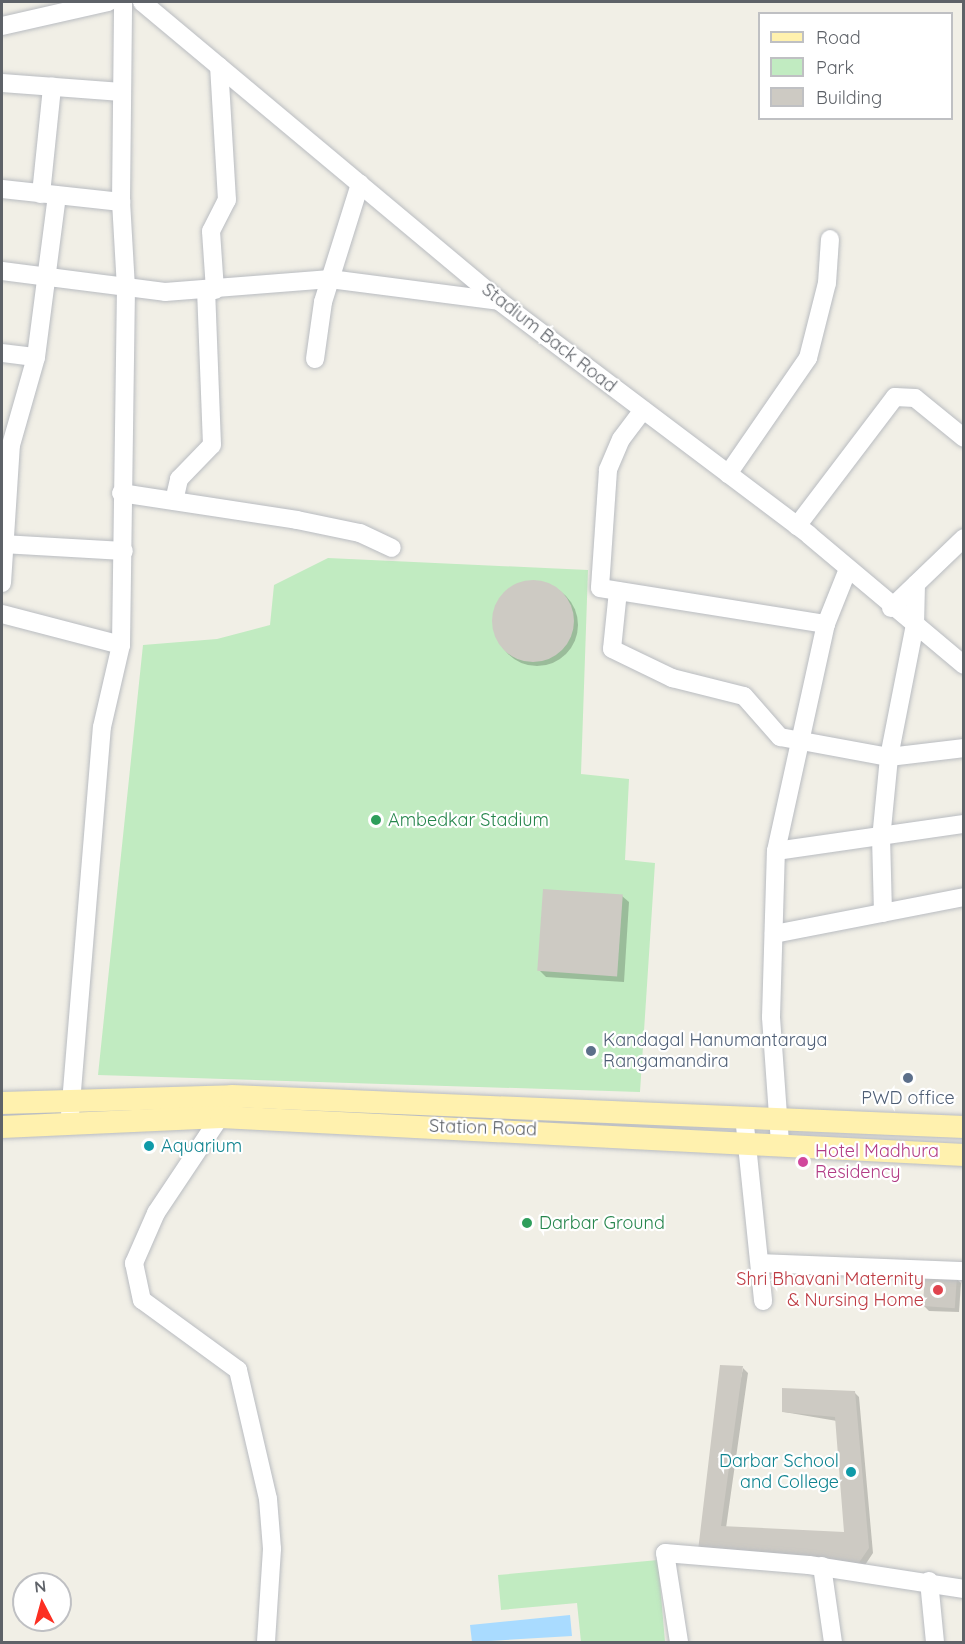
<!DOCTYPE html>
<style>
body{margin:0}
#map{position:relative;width:965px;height:1644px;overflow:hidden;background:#f1efe6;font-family:Quicksand,sans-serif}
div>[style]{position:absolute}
.green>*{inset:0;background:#c1ebc1}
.water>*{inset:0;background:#a9dbff}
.shadow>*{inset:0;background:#0003}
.round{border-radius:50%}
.building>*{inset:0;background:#cdcac3;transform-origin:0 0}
.roads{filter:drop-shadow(0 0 2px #b9bcc1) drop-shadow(0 0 2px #b9bcc1)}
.minor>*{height:18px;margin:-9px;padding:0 9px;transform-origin:9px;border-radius:9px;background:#fff}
.major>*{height:22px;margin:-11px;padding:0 11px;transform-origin:11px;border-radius:11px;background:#fff1ae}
.dots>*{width:16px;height:16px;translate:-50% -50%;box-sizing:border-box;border:3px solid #fff;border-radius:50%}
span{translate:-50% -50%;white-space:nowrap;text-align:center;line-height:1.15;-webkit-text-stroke:4.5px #fff;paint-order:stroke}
.street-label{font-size:18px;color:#5e6268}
.leisure-label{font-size:18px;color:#27864d}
.left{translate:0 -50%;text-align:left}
.service-label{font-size:18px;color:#4e5e75}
.culture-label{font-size:18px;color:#0d838f}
.right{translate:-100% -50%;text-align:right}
.hotel-label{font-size:18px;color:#b23c85}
.health-label{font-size:18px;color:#be3a42}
.frame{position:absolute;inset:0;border:3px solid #5e6268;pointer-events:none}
.legend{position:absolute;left:758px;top:12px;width:195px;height:108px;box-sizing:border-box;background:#fff;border:2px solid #bfc0c3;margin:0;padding:8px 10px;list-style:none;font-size:18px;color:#5e6268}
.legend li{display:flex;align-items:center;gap:12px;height:30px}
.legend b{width:30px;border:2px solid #bfc0c3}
.north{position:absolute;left:12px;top:1572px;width:60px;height:60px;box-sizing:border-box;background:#fff;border:2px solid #bfc0c3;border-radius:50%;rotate:354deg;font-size:16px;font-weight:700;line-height:24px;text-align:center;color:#5e6268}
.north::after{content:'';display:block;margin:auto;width:21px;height:27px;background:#fc2f22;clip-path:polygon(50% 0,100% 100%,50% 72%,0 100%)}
</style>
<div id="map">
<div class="green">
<i style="clip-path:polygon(328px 558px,588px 570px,581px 774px,629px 779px,625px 860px,655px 863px,640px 1092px,98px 1075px,143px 645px,217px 639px,270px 625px,274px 585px)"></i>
<i style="clip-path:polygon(658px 1560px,665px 1642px,581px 1642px,577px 1603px,501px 1610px,498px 1575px)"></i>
</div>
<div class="water">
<i style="clip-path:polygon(570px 1615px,572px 1636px,472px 1642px,470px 1625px)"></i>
</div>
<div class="shadow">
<i class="round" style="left:496px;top:584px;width:82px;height:82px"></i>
<i style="clip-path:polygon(622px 896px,629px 902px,624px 982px,546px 977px,539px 970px)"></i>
<i style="clip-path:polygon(956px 1278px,961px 1283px,959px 1312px,929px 1311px,924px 1306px)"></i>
<i style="clip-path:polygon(743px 1368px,748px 1373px,726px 1528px,846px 1534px,837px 1421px,784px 1412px,854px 1392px,859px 1397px,873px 1553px,861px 1571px,704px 1556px)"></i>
</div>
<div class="building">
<i class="round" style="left:492px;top:580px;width:82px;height:82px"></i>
<i style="left:543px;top:889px;width:80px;height:82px;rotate:4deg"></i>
<i style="left:925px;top:1275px;width:32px;height:31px;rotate:4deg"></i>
<i style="clip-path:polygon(720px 1365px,743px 1366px,721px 1526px,844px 1532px,835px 1417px,782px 1412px,782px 1388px,855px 1391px,869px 1548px,856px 1567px,828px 1559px,698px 1551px)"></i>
</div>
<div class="roads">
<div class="minor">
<i style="left:142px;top:2px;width:466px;rotate:39.9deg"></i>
<i style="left:499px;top:301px;width:388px;rotate:37deg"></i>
<i style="left:809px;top:535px;width:202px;rotate:40deg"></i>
<i style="left:2px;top:26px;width:109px;rotate:-12.8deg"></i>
<i style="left:2px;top:83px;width:120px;rotate:4.3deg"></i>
<i style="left:2px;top:189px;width:120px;rotate:6.2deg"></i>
<i style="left:41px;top:194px;width:108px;rotate:-84.1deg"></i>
<i style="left:2px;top:271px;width:164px;rotate:7.3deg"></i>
<i style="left:165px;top:292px;width:166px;rotate:-4.5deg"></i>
<i style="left:330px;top:279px;width:170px;rotate:7.4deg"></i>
<i style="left:215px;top:290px;width:59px;rotate:-93.9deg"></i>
<i style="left:211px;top:231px;width:35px;rotate:-63deg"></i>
<i style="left:227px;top:200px;width:134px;rotate:-93.4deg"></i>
<i style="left:2px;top:353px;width:34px;rotate:7deg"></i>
<i style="left:315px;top:359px;width:58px;rotate:-82deg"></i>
<i style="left:323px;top:302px;width:124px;rotate:-72.6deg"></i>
<i style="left:643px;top:410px;width:36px;rotate:127deg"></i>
<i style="left:621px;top:439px;width:34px;rotate:113deg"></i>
<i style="left:608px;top:470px;width:118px;rotate:93.9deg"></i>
<i style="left:600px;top:588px;width:229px;rotate:9.1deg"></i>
<i style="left:728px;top:474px;width:141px;rotate:-55.4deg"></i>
<i style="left:808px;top:358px;width:77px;rotate:-75.8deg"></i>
<i style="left:827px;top:283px;width:44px;rotate:-86.1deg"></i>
<i style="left:121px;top:493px;width:178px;rotate:8.7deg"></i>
<i style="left:297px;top:520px;width:64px;rotate:11.7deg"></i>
<i style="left:360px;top:533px;width:35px;rotate:25deg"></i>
<i style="left:174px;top:501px;width:23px;rotate:-77deg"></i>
<i style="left:179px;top:479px;width:47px;rotate:-45.9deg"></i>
<i style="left:212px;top:445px;width:154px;rotate:-92.2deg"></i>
<i style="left:797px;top:526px;width:162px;rotate:-52.8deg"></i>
<i style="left:895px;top:397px;width:20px;rotate:3deg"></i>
<i style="left:915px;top:398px;width:63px;rotate:39.2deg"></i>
<i style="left:2px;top:544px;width:122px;rotate:3.3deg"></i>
<i style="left:2px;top:583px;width:138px;rotate:-86.3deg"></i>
<i style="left:11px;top:445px;width:91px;rotate:-74.1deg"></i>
<i style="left:36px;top:357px;width:163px;rotate:-82.6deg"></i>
<i style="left:618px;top:591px;width:58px;rotate:95.9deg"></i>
<i style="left:612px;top:649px;width:67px;rotate:25.8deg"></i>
<i style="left:672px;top:678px;width:74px;rotate:14deg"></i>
<i style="left:744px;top:696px;width:55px;rotate:48.7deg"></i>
<i style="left:780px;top:737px;width:111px;rotate:10.4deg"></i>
<i style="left:889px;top:757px;width:76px;rotate:-6.8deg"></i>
<i style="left:891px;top:608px;width:101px;rotate:-43.8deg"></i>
<i style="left:2px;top:614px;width:123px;rotate:14.6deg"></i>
<i style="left:776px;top:851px;width:190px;rotate:-8.2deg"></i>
<i style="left:883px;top:913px;width:74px;rotate:-91.5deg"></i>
<i style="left:881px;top:839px;width:82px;rotate:-84.4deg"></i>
<i style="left:889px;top:757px;width:135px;rotate:-78.9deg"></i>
<i style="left:915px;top:625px;width:41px;rotate:-88.6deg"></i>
<i style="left:774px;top:934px;width:194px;rotate:-11deg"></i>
<i style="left:226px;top:1108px;width:126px;rotate:123.7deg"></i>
<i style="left:156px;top:1213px;width:55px;rotate:113.7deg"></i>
<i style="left:134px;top:1263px;width:38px;rotate:78deg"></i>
<i style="left:142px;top:1300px;width:119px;rotate:36.1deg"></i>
<i style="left:238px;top:1370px;width:132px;rotate:76.9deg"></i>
<i style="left:268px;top:1499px;width:50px;rotate:85.4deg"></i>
<i style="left:272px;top:1549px;width:93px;rotate:93.7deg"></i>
<i style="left:70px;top:1115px;width:389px;rotate:-85.3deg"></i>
<i style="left:102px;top:727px;width:84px;rotate:-77deg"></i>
<i style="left:121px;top:645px;width:357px;rotate:-89.2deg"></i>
<i style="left:126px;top:288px;width:86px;rotate:-93.3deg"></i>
<i style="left:121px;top:202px;width:200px;rotate:-89.4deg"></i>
<i style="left:744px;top:1116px;width:186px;rotate:84.1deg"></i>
<i style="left:780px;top:1143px;width:126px;rotate:-94.1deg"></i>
<i style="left:771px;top:1017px;width:166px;rotate:-88.3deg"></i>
<i style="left:776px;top:851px;width:232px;rotate:-77.6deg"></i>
<i style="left:826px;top:624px;width:59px;rotate:-68.2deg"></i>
<i style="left:761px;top:1263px;width:203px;rotate:2.3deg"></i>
<i style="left:822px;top:1566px;width:77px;rotate:81.8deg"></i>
<i style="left:929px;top:1581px;width:61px;rotate:84.4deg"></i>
<i style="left:679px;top:1642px;width:90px;rotate:-98.9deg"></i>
<i style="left:665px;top:1553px;width:144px;rotate:4.8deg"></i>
<i style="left:809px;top:1565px;width:157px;rotate:8.8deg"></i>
</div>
<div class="major">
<i style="left:2px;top:1103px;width:230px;rotate:-1.7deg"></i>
<i style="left:232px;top:1096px;width:733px;rotate:2.43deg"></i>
<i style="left:2px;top:1127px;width:219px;rotate:-2.6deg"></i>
<i style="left:221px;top:1117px;width:744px;rotate:2.93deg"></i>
</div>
</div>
<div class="dots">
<i style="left:376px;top:820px;background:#2e9e5b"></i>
<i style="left:591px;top:1051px;background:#5c6f8a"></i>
<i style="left:908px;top:1078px;background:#5c6f8a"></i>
<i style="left:149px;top:1146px;background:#0f9aa8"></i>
<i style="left:803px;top:1162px;background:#d1479c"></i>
<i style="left:527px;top:1223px;background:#2e9e5b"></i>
<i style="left:938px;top:1290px;background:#e0444e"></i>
<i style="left:851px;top:1472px;background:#0f9aa8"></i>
</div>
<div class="street-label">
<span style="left:549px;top:338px;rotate:38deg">Stadium Back Road</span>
<span style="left:483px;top:1128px;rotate:2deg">Station Road</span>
</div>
<div class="leisure-label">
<span class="left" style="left:388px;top:820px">Ambedkar Stadium</span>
<span class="left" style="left:539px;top:1223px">Darbar Ground</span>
</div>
<div class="service-label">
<span class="left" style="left:603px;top:1051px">Kandagal Hanumantaraya<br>Rangamandira</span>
<span style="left:908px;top:1098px">PWD office</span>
</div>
<div class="culture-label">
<span class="left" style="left:161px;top:1146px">Aquarium</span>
<span class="right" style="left:839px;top:1472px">Darbar School<br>and College</span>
</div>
<div class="hotel-label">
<span class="left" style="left:815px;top:1162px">Hotel Madhura<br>Residency</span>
</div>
<div class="health-label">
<span class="right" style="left:924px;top:1290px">Shri Bhavani Maternity<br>&amp; Nursing Home</span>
</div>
<div class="frame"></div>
<ul class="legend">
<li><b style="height:8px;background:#fff1ae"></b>Road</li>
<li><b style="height:16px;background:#c1ebc1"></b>Park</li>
<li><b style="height:16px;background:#cdcac3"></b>Building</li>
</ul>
<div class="north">N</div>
</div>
